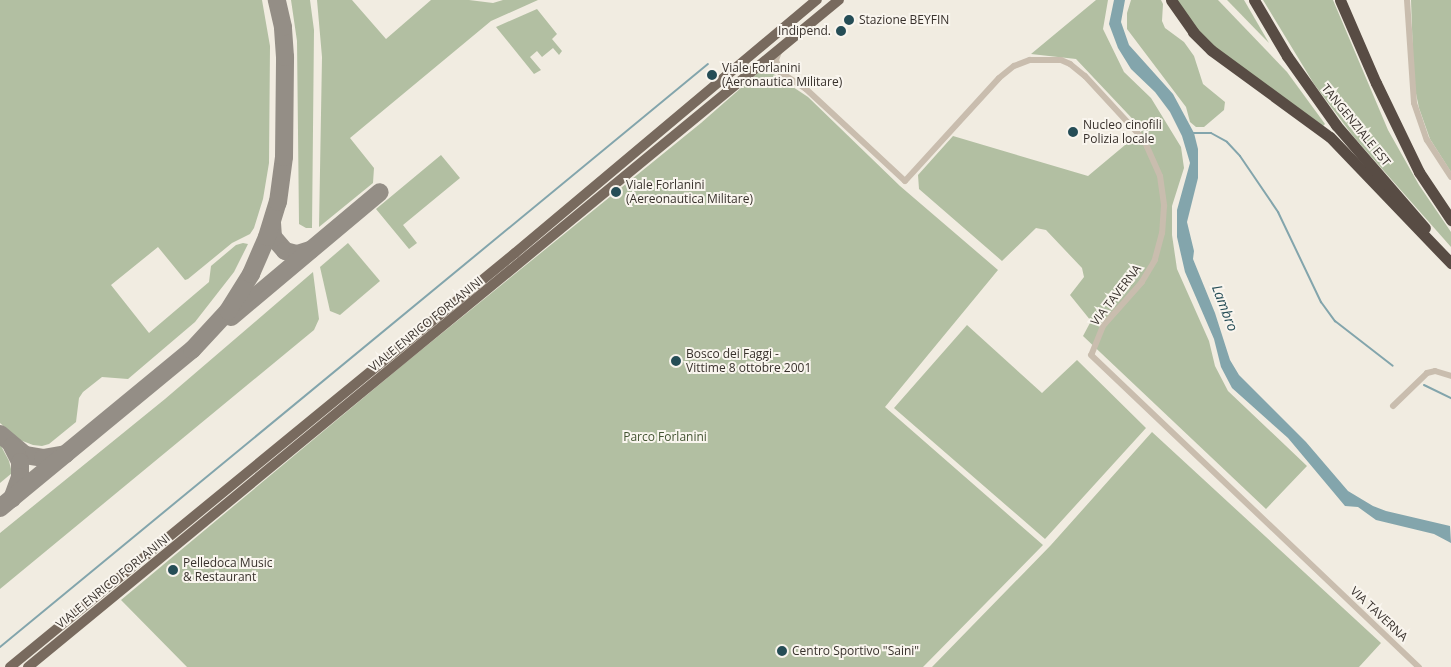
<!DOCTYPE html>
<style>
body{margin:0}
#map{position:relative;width:1451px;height:667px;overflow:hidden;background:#f1ece1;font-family:"Open Sans",sans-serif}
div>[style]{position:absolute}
.green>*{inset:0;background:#b2bfa2}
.water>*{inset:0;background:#83a5ac}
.stream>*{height:2px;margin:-1px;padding:0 1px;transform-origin:1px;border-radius:1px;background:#83a5ac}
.taxiway>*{height:18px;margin:-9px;padding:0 9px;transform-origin:9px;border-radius:9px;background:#948e86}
.street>*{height:6px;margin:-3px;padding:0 3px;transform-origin:3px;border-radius:3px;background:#c9bdae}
.primary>*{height:10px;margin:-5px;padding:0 5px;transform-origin:5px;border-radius:5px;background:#786a5e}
.highway>*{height:11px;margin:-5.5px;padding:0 5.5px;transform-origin:5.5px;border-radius:5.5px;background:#584c44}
.dots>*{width:14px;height:14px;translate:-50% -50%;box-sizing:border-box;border:2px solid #f9f5ee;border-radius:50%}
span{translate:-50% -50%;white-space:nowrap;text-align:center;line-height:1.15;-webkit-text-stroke:4px #f9f5ee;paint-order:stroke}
.poi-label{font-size:12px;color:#38312c}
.left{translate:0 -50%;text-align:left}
.right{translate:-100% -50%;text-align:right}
.street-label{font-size:12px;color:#38312c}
.park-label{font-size:12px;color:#435432}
.water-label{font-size:14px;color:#254d56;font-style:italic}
</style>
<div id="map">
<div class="green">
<i style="clip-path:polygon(0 0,262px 0,270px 46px,269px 163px,263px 199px,254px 228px,250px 234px,232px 243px,188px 279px,185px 280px,158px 247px,111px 285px,149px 333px,209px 282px,211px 266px,236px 245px,243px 243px,248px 244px,234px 272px,195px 322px,128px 379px,102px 377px,83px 392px,79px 398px,76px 422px,49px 444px,42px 446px,33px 445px,20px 440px,0 423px)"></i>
<i style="clip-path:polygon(291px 0,310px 0,314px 30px,312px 228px,306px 228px,299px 224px,297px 41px)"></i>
<i style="clip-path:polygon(317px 0,352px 0,386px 39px,431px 0,469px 0,493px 3px,503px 0,538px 0,491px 21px,350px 138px,374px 168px,373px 183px,319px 227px,322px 57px)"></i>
<i style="clip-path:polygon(1096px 0,1108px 0,1103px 29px,1124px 72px,1151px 98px,1181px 147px,1184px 168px,1172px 206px,1172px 235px,1177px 269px,1209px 341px,1215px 366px,1228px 391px,1307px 466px,1266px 509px,1083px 336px,1091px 321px,1070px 295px,1084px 277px,1082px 268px,1046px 230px,1036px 228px,1002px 261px,919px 189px,918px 175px,953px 136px,1088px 176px,1143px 130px,1076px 59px,1031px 54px)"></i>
<i style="clip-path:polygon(1131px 0,1161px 0,1163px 4px,1162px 21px,1165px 28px,1184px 42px,1194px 56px,1203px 84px,1225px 102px,1224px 110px,1204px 127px,1196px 127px,1190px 122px,1186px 107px,1127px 29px,1127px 13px)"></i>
<i style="clip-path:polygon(1175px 0,1218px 0,1287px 72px,1325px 124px,1323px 126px,1207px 43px)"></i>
<i style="clip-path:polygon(1227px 0,1244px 0,1269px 43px,1263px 37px)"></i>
<i style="clip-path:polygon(1263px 0,1333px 0,1388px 130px,1419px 185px,1451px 232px,1451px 247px,1353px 136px,1314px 84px)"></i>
<i style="clip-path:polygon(1411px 0,1451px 0,1451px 172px,1430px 139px,1419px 108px,1414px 84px)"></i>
<i style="clip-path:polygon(537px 9px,557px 34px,552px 39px,562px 51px,559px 55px,553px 48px,542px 57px,537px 51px,530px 57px,541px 70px,534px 74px,496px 27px)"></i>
<i style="clip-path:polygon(764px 70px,772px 73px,808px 97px,900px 186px,998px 270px,885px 407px,1043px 545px,923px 667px,187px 667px,121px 600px,404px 364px,701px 123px,758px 73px)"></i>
<i style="clip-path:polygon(441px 155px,460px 178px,403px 225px,417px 243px,409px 249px,376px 209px)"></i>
<i style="clip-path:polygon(348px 243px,380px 281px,340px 315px,330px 311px,320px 267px)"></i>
<i style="clip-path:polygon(313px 272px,319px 319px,314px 330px,0 589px,0 533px,165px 399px)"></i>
<i style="clip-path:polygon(967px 325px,1042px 393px,1077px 360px,1146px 428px,1045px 539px,894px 408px)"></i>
<i style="clip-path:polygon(1152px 432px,1381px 643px,1359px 667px,932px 667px,1051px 545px)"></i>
<i style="clip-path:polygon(0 444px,9px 461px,12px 473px,0 483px)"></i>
</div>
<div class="water">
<i style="clip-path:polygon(1114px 0,1125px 0,1121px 22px,1129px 45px,1173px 94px,1194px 133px,1198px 149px,1198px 178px,1187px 222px,1194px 251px,1193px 259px,1215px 313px,1230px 360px,1239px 375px,1306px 442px,1348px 491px,1373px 506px,1386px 511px,1450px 526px,1451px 543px,1434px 534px,1376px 520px,1358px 507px,1345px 506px,1288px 438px,1232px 388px,1221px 367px,1214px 339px,1185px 272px,1177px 237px,1177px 210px,1190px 163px,1182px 136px,1170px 112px,1155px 92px,1131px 69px,1118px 48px,1109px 24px)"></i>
</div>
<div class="stream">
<i style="left:1193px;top:133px;width:18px"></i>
<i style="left:1211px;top:133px;width:18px;rotate:29deg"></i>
<i style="left:1227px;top:142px;width:19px;rotate:47deg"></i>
<i style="left:1240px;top:156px;width:68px;rotate:55.8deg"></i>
<i style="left:1278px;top:212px;width:100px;rotate:64.5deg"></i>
<i style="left:1321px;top:302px;width:24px;rotate:54deg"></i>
<i style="left:1335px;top:321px;width:73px;rotate:37.8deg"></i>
<i style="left:1424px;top:385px;width:30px;rotate:26deg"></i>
<i style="left:0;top:647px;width:917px;rotate:-39.47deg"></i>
</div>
<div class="taxiway">
<i style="left:272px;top:223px;width:14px;rotate:86deg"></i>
<i style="left:273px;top:237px;width:18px;rotate:49deg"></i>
<i style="left:285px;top:251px;width:12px;rotate:14deg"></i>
<i style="left:297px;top:254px;width:14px;rotate:-17deg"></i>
<i style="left:231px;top:317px;width:194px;rotate:-40deg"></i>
<i style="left:0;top:434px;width:33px;rotate:40deg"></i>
<i style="left:25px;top:455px;width:18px;rotate:9deg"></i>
<i style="left:43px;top:458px;width:23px;rotate:-10deg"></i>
<i style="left:12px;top:446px;width:18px;rotate:63deg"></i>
<i style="left:20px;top:462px;width:15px;rotate:90deg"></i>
<i style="left:20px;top:477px;width:23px;rotate:110deg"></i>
<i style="left:0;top:508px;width:249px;rotate:-39.5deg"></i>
<i style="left:192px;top:350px;width:53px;rotate:-47.3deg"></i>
<i style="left:228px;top:311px;width:44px;rotate:-58.1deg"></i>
<i style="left:251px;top:274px;width:40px;rotate:-66.6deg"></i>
<i style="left:267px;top:237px;width:37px;rotate:-73deg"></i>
<i style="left:278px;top:202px;width:45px;rotate:-82.4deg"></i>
<i style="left:284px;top:157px;width:100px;rotate:-89.4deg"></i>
<i style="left:285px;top:57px;width:30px;rotate:-94deg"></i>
<i style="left:283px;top:27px;width:28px;rotate:-103deg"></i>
</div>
<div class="street">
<i style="left:1407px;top:0;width:103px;rotate:86.1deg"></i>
<i style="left:1414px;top:103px;width:39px;rotate:71deg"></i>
<i style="left:1427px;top:140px;width:44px;rotate:57deg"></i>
<i style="left:779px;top:52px;width:9px;rotate:111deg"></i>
<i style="left:776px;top:60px;width:13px;rotate:72deg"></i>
<i style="left:758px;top:69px;width:7px;rotate:-16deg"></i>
<i style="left:765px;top:67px;width:16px;rotate:18deg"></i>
<i style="left:780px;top:72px;width:31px;rotate:33deg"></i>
<i style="left:806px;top:89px;width:135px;rotate:42.9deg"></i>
<i style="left:905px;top:181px;width:139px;rotate:-47.6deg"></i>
<i style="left:999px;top:78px;width:19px;rotate:-39deg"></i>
<i style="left:1014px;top:66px;width:17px;rotate:-21deg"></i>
<i style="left:1030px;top:60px;width:31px"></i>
<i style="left:1061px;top:60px;width:10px;rotate:24deg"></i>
<i style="left:1070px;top:64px;width:19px;rotate:39deg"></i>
<i style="left:1085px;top:76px;width:87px;rotate:47.3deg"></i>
<i style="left:1144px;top:140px;width:39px;rotate:66deg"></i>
<i style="left:1160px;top:176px;width:30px;rotate:82deg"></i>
<i style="left:1164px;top:206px;width:27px;rotate:94deg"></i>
<i style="left:1162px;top:233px;width:28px;rotate:105deg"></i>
<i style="left:1155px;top:260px;width:26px;rotate:121deg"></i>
<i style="left:1142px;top:282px;width:59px;rotate:131.6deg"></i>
<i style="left:1103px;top:326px;width:31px;rotate:112deg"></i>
<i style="left:1091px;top:355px;width:453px;rotate:43.6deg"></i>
<i style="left:1393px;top:406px;width:47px;rotate:-44.1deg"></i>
<i style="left:1427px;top:373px;width:8px;rotate:-14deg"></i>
<i style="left:1435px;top:371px;width:17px;rotate:17deg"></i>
</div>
<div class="primary">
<i style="left:10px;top:667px;width:653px;rotate:-39.34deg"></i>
<i style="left:515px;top:253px;width:394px;rotate:-40deg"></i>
<i style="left:28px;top:667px;width:1050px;rotate:-39.44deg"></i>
</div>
<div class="highway">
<i style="left:1171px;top:0;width:39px;rotate:55deg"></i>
<i style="left:1193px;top:32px;width:25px;rotate:45deg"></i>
<i style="left:1211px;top:50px;width:147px;rotate:36.2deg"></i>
<i style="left:1330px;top:137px;width:175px;rotate:46.2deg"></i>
<i style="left:1254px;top:0;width:65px;rotate:59.5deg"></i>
<i style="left:1287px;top:56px;width:85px;rotate:54.6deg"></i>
<i style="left:1336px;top:125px;width:136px;rotate:49.2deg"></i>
<i style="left:1340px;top:0;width:90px;rotate:66.6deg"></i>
<i style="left:1376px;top:83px;width:99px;rotate:64.2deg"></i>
<i style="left:1419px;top:172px;width:58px;rotate:56.3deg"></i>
</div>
<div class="dots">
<i style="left:849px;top:20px;background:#254d56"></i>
<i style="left:841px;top:31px;background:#254d56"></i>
<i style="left:712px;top:75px;background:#254d56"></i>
<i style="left:1073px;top:132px;background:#254d56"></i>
<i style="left:616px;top:192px;background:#254d56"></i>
<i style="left:676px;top:361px;background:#254d56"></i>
<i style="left:173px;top:570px;background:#254d56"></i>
<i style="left:782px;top:651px;background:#254d56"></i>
</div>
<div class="poi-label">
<span class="left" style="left:859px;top:20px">Stazione BEYFIN</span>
<span class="right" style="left:831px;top:31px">Indipend.</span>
<span class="left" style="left:722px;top:75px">Viale Forlanini<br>(Aeronautica Militare)</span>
<span class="left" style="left:1083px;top:132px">Nucleo cinofili<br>Polizia locale</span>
<span class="left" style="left:626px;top:192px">Viale Forlanini<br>(Aereonautica Militare)</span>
<span class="left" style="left:686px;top:361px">Bosco dei Faggi -<br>Vittime 8 ottobre 2001</span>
<span class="left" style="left:183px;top:570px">Pelledoca Music<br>&amp; Restaurant</span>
<span class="left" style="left:792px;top:651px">Centro Sportivo "Saini"</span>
</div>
<div class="street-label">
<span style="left:1356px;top:125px;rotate:51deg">TANGENZIALE EST</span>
<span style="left:1116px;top:295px;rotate:-52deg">VIA TAVERNA</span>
<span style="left:426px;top:324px;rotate:-39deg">VIALE ENRICO FORLANINI</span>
<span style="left:113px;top:581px;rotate:-39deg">VIALE ENRICO FORLANINI</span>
<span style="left:1379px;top:614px;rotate:43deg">VIA TAVERNA</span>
</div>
<div class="park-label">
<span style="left:665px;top:437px">Parco Forlanini</span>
</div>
<div class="water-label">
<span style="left:1225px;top:308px;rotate:69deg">Lambro</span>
</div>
</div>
